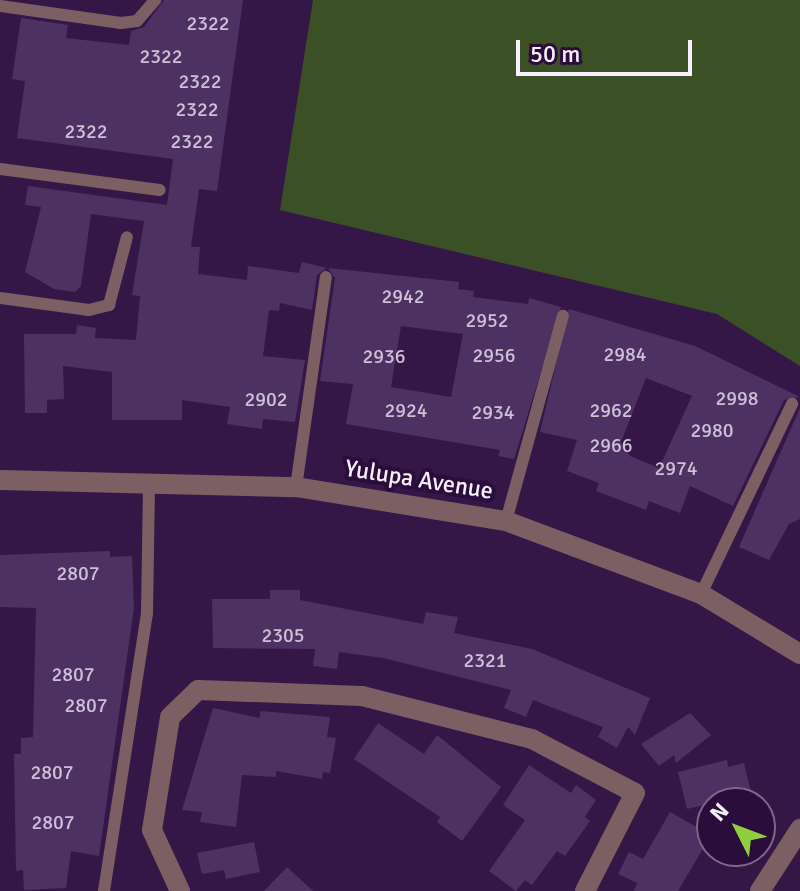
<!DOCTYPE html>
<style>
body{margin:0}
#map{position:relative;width:800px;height:891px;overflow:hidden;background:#351747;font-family:Signika,sans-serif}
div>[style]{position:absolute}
.green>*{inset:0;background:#3c5025}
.building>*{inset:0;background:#4e3163}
.service>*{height:12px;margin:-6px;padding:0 6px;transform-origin:6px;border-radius:6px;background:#7b5f63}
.minor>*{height:20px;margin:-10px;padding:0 10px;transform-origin:10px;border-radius:10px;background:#7b5f63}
.tertiary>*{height:20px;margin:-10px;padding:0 10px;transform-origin:10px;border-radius:10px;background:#7b5f63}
span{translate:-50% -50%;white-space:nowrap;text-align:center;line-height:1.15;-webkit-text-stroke:8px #2b0d3c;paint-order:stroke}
.number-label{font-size:20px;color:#cdc1d6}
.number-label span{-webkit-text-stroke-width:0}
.street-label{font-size:24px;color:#f7f1fd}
.north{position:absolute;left:696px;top:787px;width:80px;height:80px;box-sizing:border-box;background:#2b0d3c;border:2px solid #7d6889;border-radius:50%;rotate:312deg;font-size:22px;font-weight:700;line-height:32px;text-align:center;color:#f7f1fd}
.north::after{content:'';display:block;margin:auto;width:28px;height:36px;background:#90cd41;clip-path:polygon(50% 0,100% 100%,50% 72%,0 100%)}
.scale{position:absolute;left:516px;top:40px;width:176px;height:36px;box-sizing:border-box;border:4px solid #f7f1fd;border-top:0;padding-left:10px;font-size:24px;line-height:28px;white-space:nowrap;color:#f7f1fd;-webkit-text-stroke:6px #2b0d3c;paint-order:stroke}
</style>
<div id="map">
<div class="green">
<i style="clip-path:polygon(313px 0,800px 0,800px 366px,717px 314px,280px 210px)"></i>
</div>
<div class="building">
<i style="clip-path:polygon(164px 0,243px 0,217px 191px,199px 189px,191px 247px,200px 247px,198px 274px,247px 280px,248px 266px,299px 273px,302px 262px,327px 268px,317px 275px,312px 310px,280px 303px,279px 311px,269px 310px,263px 356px,305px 360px,295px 422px,263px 419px,262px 429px,227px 424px,230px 407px,182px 400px,182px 420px,112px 420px,112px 372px,63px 366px,64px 399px,47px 400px,47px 413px,25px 413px,24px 334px,76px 334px,77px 325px,96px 328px,95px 338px,136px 340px,140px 296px,132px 295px,144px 221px,91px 214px,81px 286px,75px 292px,54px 289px,25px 272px,41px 207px,25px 205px,28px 186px,167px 205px,173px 159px,17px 138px,25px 81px,12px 79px,21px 18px,68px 25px,66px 38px,129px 45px,131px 31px,144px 27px)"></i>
<i style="clip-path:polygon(evenodd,328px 268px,459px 282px,458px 289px,474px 291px,473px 297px,528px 304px,529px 298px,561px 307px,514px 459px,498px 456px,500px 450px,346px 424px,353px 384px,320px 381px,335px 278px,328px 268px,401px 326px,463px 334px,451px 397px,391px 387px,401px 326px)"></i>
<i style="clip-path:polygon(evenodd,569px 309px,695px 346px,800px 397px,784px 400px,733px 506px,690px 486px,680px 513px,649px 501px,646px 510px,596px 491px,599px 483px,567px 471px,577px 440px,540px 432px,569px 309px,646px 378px,692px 396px,659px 468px,630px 456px,621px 442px,646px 378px)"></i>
<i style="clip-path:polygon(800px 408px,800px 519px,789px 524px,769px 560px,739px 547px)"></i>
<i style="clip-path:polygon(110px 551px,110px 557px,132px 556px,134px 608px,99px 856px,71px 851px,66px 888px,24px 890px,23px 870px,16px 871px,14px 754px,21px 754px,21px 738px,33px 737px,36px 608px,0 607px,0 555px)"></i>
<i style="clip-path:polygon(270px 590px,300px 590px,300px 600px,423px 624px,426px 612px,458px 617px,454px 633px,532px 649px,650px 698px,635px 735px,628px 727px,617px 748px,598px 737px,603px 727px,533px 700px,526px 717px,504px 708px,511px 690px,383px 658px,339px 652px,337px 669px,313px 666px,315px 649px,213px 648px,212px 599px,270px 599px)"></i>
<i style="clip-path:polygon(213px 708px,260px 718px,260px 711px,330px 717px,327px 737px,336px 738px,330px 773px,323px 772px,322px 779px,276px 771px,276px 777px,242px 775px,236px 827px,200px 822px,202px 812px,182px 810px)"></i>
<i style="clip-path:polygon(690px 713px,711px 735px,676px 763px,674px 755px,659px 766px,641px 744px)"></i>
<i style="clip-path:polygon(378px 723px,424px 754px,437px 735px,501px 787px,462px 841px,437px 822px,440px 817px,354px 759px)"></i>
<i style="clip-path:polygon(727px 760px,728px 767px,744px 763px,751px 793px,687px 809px,678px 772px)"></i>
<i style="clip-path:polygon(529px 765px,571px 793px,576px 785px,596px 800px,585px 817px,590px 821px,565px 856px,557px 851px,532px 885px,525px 880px,516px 891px,489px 871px,525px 820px,503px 805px)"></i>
<i style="clip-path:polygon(670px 812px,711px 835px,678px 891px,634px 891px,637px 883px,618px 874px,629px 852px,643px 859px)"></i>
<i style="clip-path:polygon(254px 842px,260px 872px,226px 879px,224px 870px,202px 874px,197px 853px)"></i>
<i style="clip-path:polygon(287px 867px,313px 891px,264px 891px)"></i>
</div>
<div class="service">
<i style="left:0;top:6px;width:122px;rotate:8deg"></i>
<i style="left:121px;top:23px;width:16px;rotate:-7deg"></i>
<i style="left:137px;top:21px;width:28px;rotate:-49deg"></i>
<i style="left:0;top:169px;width:161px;rotate:7.5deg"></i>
<i style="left:0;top:298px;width:90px;rotate:7.7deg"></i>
<i style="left:89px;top:310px;width:21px;rotate:-14deg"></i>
<i style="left:109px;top:305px;width:70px;rotate:-75.2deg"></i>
<i style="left:296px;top:487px;width:212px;rotate:-81.9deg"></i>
<i style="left:506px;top:521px;width:213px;rotate:-74.5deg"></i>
<i style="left:701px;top:594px;width:211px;rotate:-64.4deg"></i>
<i style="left:104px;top:891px;width:281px;rotate:-81.2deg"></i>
<i style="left:147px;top:613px;width:131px;rotate:-89.1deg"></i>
</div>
<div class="minor">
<i style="left:180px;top:891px;width:67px;rotate:-114.7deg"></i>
<i style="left:152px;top:830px;width:114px;rotate:-80.9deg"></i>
<i style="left:170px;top:717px;width:39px;rotate:-44deg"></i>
<i style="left:198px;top:690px;width:164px;rotate:2.1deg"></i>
<i style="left:362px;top:696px;width:175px;rotate:14.2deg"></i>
<i style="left:532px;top:739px;width:116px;rotate:27.7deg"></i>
<i style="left:635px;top:793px;width:110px;rotate:117deg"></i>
<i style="left:760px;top:891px;width:74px;rotate:-57.2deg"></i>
</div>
<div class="tertiary">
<i style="left:0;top:480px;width:296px;rotate:1.4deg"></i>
<i style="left:296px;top:487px;width:213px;rotate:9.2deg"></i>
<i style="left:506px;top:521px;width:208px;rotate:20.5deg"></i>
<i style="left:701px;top:594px;width:116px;rotate:31.2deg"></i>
</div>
<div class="number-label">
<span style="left:208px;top:23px">2322</span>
<span style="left:161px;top:56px">2322</span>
<span style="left:200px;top:81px">2322</span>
<span style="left:197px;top:109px">2322</span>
<span style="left:86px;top:131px">2322</span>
<span style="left:192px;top:141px">2322</span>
<span style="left:403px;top:296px">2942</span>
<span style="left:487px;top:320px">2952</span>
<span style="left:625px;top:354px">2984</span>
<span style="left:494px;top:355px">2956</span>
<span style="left:384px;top:356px">2936</span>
<span style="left:737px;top:398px">2998</span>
<span style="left:266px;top:399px">2902</span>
<span style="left:406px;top:410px">2924</span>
<span style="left:611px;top:410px">2962</span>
<span style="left:493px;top:412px">2934</span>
<span style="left:712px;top:430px">2980</span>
<span style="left:611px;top:445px">2966</span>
<span style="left:676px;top:468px">2974</span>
<span style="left:78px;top:573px">2807</span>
<span style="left:283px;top:635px">2305</span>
<span style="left:485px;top:660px">2321</span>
<span style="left:73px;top:674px">2807</span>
<span style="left:86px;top:705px">2807</span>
<span style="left:52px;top:772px">2807</span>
<span style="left:53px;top:822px">2807</span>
</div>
<div class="street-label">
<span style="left:419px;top:480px;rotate:9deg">Yulupa Avenue</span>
</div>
<div class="north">N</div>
<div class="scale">50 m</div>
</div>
